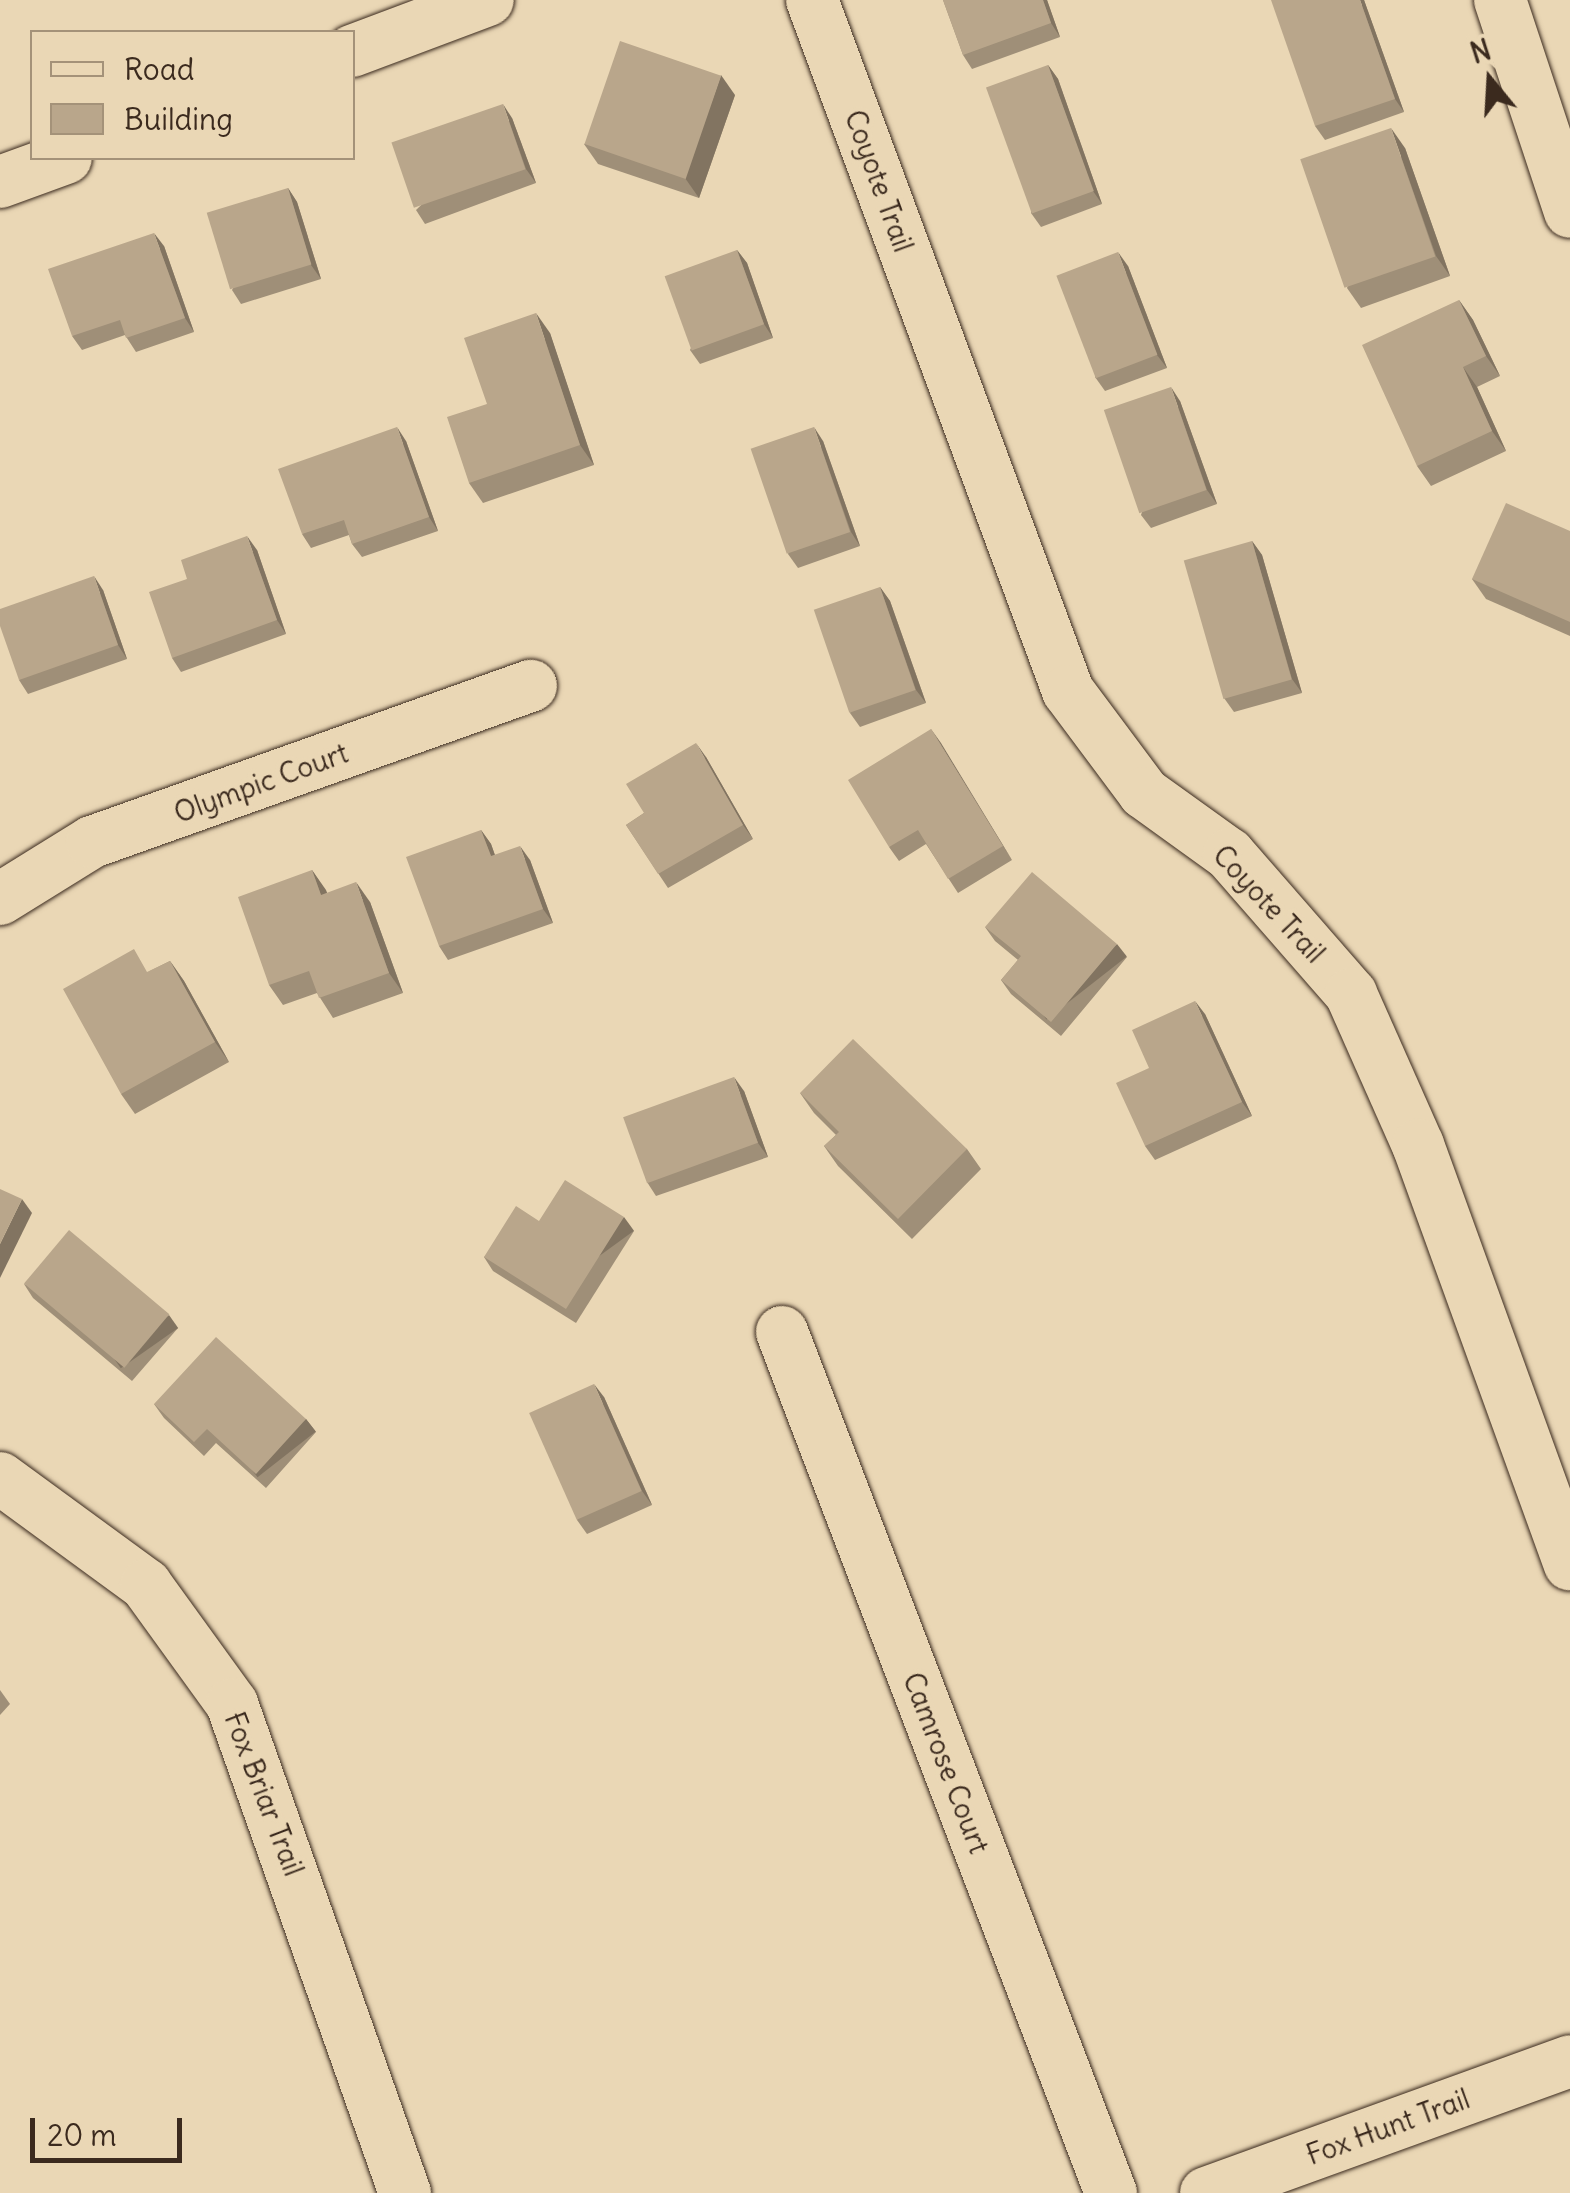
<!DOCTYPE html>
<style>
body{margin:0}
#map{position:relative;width:1570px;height:2193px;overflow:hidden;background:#ead7b5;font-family:Delius,sans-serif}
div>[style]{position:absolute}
.roads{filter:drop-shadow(0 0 2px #3b2a1e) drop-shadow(0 0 2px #3b2a1e)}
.street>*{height:52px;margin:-26px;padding:0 26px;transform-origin:26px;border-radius:26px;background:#ead7b5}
.wall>*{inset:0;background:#9f8f78}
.shaded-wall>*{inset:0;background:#827461;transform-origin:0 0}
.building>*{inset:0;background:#b9a68b;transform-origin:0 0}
span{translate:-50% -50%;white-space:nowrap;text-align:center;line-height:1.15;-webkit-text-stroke:9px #ead7b5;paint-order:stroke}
.street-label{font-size:28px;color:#3b2a1e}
.legend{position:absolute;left:30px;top:30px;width:325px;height:130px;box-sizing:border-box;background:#ead7b5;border:2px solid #a49279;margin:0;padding:12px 18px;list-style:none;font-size:30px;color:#3b2a1e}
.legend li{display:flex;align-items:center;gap:20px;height:50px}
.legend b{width:50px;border:2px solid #a49279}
.north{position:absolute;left:1440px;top:30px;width:100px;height:100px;-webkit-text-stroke:8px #ead7b5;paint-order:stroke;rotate:342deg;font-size:28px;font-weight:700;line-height:40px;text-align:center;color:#3b2a1e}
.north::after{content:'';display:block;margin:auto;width:35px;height:45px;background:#3b2a1e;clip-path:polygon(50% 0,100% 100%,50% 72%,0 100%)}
.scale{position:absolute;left:30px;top:2118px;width:152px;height:45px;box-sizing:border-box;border:5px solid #3b2a1e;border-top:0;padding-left:12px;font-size:30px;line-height:35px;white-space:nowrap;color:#3b2a1e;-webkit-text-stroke:8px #ead7b5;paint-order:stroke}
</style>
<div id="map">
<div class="roads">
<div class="street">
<i style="left:812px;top:0;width:737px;rotate:69.67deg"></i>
<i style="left:1068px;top:691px;width:127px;rotate:53.3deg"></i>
<i style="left:1144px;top:793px;width:105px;rotate:35.7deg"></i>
<i style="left:1229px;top:854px;width:186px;rotate:48.9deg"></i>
<i style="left:1351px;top:994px;width:165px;rotate:66.1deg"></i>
<i style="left:1418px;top:1145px;width:446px;rotate:70.1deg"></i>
<i style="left:1500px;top:0;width:223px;rotate:71.7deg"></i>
<i style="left:352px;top:51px;width:145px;rotate:-20.6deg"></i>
<i style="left:0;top:182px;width:70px;rotate:-20deg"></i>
<i style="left:0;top:899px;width:108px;rotate:-31.8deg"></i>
<i style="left:92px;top:842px;width:466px;rotate:-19.6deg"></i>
<i style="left:782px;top:1332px;width:922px;rotate:69.09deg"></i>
<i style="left:0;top:1478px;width:181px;rotate:36.2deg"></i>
<i style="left:146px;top:1585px;width:147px;rotate:54.1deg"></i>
<i style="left:232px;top:1704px;width:519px;rotate:70.52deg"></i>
<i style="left:1206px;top:2193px;width:387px;rotate:-19.9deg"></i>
</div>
</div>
<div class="wall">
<i style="clip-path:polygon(943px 0,1047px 0,1060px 37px,972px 69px,963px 55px)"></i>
<i style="clip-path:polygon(1364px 0,1404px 112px,1325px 140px,1315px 126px)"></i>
<i style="clip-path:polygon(1048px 65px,1058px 79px,1102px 204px,1041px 227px,1031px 213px)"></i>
<i style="clip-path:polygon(735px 95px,699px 198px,598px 164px,584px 144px)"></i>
<i style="clip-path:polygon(512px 118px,536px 183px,425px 224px,416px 210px)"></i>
<i style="clip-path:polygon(1405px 148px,1450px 276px,1361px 308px,1347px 288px)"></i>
<i style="clip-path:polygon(288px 188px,297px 202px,321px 279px,241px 304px,232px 290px)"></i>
<i style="clip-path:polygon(164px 246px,194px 332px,136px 352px,125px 335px,82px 350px,72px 336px)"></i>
<i style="clip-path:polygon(737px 250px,747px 263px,773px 338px,700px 364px,690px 350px)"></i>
<i style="clip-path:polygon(1128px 266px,1167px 368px,1105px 391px,1095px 377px)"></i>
<i style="clip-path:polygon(1459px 300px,1473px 320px,1500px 376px,1477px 387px,1506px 451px,1431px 486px,1417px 466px)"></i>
<i style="clip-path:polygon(550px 333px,594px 465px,483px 503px,469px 483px,487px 404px)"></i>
<i style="clip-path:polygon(1180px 401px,1217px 504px,1151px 528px,1141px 515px)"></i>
<i style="clip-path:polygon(406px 441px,438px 531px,362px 557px,352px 544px,349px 535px,311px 548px,302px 534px)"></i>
<i style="clip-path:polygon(823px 441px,860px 546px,798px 568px,788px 554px)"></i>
<i style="clip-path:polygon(1570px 531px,1570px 636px,1486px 599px,1472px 579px)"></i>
<i style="clip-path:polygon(1252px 541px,1262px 555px,1302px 693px,1234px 712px,1224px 698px)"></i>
<i style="clip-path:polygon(257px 550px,286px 634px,181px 672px,172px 658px,187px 579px)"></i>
<i style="clip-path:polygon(880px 587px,890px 601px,926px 703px,860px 727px,850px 713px)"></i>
<i style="clip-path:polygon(103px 590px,127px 659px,28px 694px,19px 680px)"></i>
<i style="clip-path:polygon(931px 729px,1012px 860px,958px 893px,926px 844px,899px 861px,889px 847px)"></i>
<i style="clip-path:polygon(706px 757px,753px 839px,668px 888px,626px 825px,644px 813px)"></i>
<i style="clip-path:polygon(481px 830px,491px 844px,495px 855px,530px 860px,553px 923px,448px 960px,439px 946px)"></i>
<i style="clip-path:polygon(312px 870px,327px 893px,370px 902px,403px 993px,333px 1018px,317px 993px,283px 1005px,269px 985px)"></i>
<i style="clip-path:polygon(985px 927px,1127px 957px,1061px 1036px,1011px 994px,1001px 980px,1018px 960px,995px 941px)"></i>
<i style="clip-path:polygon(170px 961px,184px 981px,229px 1062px,135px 1114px,121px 1094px,150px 971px)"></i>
<i style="clip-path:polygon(1205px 1014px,1252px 1116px,1155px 1160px,1145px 1146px,1149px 1068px)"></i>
<i style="clip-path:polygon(744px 1091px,768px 1157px,656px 1196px,647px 1182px)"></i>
<i style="clip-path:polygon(800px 1093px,967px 1149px,981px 1169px,912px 1239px,838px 1166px,824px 1146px,836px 1135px,814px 1113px)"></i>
<i style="clip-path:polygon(539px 1221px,634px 1231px,576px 1323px,493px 1271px,484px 1257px)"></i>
<i style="clip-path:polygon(24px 1284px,178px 1328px,132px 1381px,33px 1298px)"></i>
<i style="clip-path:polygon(604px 1397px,652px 1505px,587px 1534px,577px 1520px)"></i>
<i style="clip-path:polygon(154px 1404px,306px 1419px,316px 1432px,266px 1488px,216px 1443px,204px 1456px,164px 1418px)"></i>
<i style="clip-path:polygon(0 1690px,10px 1704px,0 1715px)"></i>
</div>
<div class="shaded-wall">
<i style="clip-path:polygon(1043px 0,1047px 0,1060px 37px,1051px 23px)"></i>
<i style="clip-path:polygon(1360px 0,1364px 0,1404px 112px,1395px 99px)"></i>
<i style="clip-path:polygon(1048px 65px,1058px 79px,1102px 204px,1093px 191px)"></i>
<i style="clip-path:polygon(721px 75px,735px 95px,699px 198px,685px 178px)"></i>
<i style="clip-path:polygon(503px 104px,512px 118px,536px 183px,526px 169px)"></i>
<i style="clip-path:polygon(1391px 128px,1405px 148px,1450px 276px,1436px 256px)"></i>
<i style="clip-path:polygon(288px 188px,297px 202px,321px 279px,311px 265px)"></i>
<i style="clip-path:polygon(154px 233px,164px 246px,194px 332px,185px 318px)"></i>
<i style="clip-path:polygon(737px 250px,747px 263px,773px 338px,764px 324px)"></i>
<i style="clip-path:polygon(1118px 252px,1128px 266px,1167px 368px,1157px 355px)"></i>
<i style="clip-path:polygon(1459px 300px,1473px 320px,1500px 376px,1486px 356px)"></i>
<i style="clip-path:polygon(536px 313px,550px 333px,594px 465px,580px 445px)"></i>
<i style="clip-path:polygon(1463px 367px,1477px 387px,1506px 451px,1492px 431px)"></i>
<i style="clip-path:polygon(1171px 387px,1180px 401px,1217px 504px,1207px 490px)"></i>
<i style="clip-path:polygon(397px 427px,406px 441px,438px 531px,429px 517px)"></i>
<i style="clip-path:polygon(814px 427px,823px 441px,860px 546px,851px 532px)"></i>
<i style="clip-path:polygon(247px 536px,257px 550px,286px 634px,277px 620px)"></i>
<i style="clip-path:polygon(1252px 541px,1262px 555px,1302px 693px,1292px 679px)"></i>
<i style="clip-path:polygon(94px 576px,103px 590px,127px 659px,118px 645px)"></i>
<i style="clip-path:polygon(880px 587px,890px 601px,926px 703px,916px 690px)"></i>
<i style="clip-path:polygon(931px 729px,941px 743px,1012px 860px,1003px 846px)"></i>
<i style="clip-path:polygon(696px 743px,706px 757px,753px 839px,743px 825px)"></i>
<i style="clip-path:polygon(481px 830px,491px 844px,500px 870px,491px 856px)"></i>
<i style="clip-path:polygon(520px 846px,530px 860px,553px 923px,543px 909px)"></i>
<i style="clip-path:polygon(312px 870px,326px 890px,335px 915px,321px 895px)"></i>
<i style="clip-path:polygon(356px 882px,370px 902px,403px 993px,389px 973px)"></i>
<i style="left:1117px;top:944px;width:16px;height:102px;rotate:52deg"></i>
<i style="clip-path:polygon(170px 961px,184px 981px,229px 1062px,215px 1042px)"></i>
<i style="clip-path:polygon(1195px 1001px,1205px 1014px,1252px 1116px,1242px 1102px)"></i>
<i style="clip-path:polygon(734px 1077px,744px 1091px,768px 1157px,758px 1143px)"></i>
<i style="clip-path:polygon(22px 1199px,32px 1213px,0 1278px,0 1244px)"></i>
<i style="left:624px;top:1217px;width:17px;height:109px;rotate:54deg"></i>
<i style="left:169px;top:1315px;width:16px;height:70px;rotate:55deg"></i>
<i style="clip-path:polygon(594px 1384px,604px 1397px,652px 1505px,642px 1491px)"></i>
<i style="left:306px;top:1419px;width:16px;height:74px;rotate:52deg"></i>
</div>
<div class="building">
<i style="clip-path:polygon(943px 0,1043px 0,1051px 23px,963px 55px)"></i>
<i style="clip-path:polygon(1271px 0,1360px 0,1395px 99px,1315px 126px)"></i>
<i style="left:620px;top:41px;width:107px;height:109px;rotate:19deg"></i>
<i style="left:1048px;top:65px;width:134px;height:66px;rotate:70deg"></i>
<i style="left:503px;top:104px;width:69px;height:118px;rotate:71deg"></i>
<i style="left:1391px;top:128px;width:136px;height:96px;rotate:71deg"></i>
<i style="left:288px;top:188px;width:80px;height:85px;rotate:73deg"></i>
<i style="clip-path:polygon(154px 233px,185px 318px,126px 338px,120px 320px,72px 336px,48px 269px)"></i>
<i style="left:737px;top:250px;width:79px;height:77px;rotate:70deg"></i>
<i style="left:1118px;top:252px;width:110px;height:66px;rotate:69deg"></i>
<i style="clip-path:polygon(1459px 300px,1486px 356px,1463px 367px,1492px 431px,1417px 466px,1362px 345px)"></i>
<i style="clip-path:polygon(536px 313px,580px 445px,469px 483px,447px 417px,487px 404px,464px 338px)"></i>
<i style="left:1171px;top:387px;width:109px;height:71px;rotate:71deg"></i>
<i style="clip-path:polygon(397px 427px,429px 517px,352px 544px,344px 520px,302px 534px,278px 469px)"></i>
<i style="left:814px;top:427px;width:111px;height:67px;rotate:71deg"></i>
<i style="clip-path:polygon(1506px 503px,1570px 531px,1570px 622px,1472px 579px)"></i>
<i style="clip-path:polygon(247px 536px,277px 620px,172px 658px,149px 592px,187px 579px,181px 560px)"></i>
<i style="left:1252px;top:541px;width:144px;height:71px;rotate:74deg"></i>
<i style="clip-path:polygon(94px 576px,118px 645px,19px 680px,0 626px,0 609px)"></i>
<i style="left:880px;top:587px;width:109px;height:70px;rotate:71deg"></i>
<i style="clip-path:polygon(931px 729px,1003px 846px,948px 879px,918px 830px,889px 847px,848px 780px)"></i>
<i style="clip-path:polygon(696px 743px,743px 825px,658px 874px,626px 825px,644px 813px,626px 784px)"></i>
<i style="clip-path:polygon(481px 830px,491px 856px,520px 846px,543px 909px,439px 946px,406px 857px)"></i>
<i style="clip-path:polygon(312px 870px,321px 895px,356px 882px,389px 973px,319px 998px,309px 971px,269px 985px,238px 897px)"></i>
<i style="clip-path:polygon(1032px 872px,1117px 944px,1051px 1022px,1001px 980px,1021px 956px,985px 927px)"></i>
<i style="clip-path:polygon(134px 949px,147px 972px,170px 961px,215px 1042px,121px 1094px,63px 989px)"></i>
<i style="clip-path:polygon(1195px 1001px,1242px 1102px,1145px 1146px,1116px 1083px,1149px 1068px,1132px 1030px)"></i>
<i style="clip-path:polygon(853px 1039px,967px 1149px,898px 1219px,824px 1146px,839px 1132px,800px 1093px)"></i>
<i style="left:734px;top:1077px;width:70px;height:118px;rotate:70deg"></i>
<i style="clip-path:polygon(565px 1180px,624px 1217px,566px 1309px,484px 1257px,516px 1206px,539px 1221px)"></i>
<i style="clip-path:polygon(0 1189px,22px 1199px,0 1244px)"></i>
<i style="left:69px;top:1230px;width:131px;height:70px;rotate:40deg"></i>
<i style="clip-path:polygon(216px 1337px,306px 1419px,256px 1474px,207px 1429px,194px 1442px,154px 1404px)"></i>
<i style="left:594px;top:1384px;width:117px;height:71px;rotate:66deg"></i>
</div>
<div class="street-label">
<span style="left:879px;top:181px;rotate:70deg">Coyote Trail</span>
<span style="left:261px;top:783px;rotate:-20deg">Olympic Court</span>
<span style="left:1269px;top:904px;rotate:47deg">Coyote Trail</span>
<span style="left:946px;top:1763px;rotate:69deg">Camrose Court</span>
<span style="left:264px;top:1794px;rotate:69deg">Fox Briar Trail</span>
<span style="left:1388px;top:2127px;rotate:-20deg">Fox Hunt Trail</span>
</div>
<ul class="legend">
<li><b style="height:12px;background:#ead7b5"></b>Road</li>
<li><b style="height:28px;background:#b9a68b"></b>Building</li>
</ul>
<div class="north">N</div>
<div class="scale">20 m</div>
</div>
